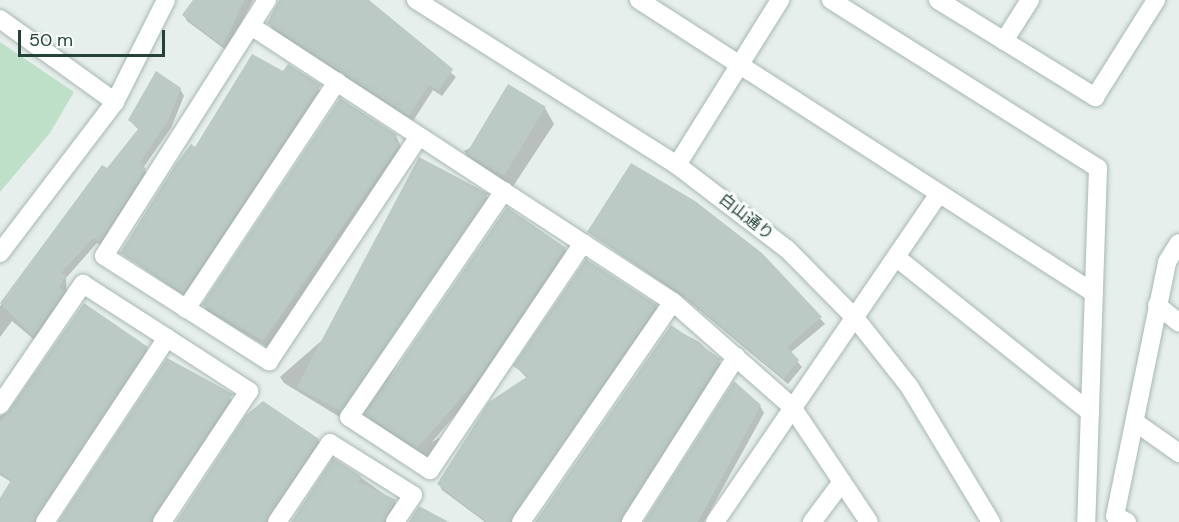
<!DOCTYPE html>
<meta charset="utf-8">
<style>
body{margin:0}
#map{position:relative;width:1179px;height:522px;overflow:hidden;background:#e6efeb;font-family:"DM Sans","Noto Sans JP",sans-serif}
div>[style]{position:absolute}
.green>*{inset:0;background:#bfe0c8}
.shadow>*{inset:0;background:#0003}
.building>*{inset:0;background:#bbcac4;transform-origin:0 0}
.roads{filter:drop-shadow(0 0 2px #a8b8b2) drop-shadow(0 0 2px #a8b8b2)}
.street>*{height:18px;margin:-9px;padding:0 9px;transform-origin:9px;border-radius:9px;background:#fff}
.secondary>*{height:18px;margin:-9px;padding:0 9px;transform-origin:9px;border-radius:9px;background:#fff}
span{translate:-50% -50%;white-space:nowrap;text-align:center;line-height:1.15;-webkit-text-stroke:6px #f7fbf9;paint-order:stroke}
.street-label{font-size:16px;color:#24423a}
.scale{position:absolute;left:18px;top:30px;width:147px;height:27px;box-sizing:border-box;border:3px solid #24423a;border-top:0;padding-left:8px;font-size:18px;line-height:21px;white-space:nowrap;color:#24423a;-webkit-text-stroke:4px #f7fbf9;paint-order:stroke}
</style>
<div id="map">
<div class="green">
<i style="clip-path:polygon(0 42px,74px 92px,50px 133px,0 192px)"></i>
</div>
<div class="shadow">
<i style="clip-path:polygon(195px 0,253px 0,227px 51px,187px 21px,184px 15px)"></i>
<i style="clip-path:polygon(284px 0,366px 0,456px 77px,442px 96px,433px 90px,413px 121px,273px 30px,269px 23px)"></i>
<i style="clip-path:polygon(288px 66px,324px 93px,187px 298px,121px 253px)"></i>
<i style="clip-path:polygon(180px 89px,184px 96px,171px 128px,143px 168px,149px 176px,103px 247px,97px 243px,66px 278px,67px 298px,37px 342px,12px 321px,0 337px,0 306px,139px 130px,129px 120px)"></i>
<i style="clip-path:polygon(545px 108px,554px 124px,510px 191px,473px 167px,464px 151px)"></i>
<i style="clip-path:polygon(396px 136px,403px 151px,267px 347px,207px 311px,204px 305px)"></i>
<i style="clip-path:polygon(487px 196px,490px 202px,343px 419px,284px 383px,280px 377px)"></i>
<i style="clip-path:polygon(589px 233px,761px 254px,825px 324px,790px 353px,802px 367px,788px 384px,686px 299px)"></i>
<i style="clip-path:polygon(565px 249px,568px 255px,480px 386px,432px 442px,439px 438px,442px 444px,431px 460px,370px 420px,367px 414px)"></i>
<i style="clip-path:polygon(656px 306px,660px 312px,515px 522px,485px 522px,442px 490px,439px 484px,527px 378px,515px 366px)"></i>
<i style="clip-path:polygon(671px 327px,699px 342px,724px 367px,625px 522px,536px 522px)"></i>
<i style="clip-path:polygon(146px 348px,150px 354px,39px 522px,0 522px,0 501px,11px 482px,0 475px,0 416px)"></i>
<i style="clip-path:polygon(167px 360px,236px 402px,156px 522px,60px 522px)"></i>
<i style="clip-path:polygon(760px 406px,764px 413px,704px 522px,646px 522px)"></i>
<i style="clip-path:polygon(318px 440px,322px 446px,271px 522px,177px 522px)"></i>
<i style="clip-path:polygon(360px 477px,395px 502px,398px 508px,390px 522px,292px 522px)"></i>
</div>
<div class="building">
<i style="clip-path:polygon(193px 0,244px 0,223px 46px,182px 15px)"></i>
<i style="clip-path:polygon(279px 0,369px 0,453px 69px,439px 91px,429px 85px,409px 116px,267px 23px)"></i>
<i style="clip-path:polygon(252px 54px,283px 71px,288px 64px,321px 85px,183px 293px,120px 253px,176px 164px,191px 144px,195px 147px)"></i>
<i style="clip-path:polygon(156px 71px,181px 88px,168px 121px,140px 162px,146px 169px,100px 242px,93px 238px,61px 273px,67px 276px,59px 287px,65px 291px,33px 336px,0 303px,102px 165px,107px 168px,139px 128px,128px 120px)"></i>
<i style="left:508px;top:84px;width:44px;height:81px;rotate:31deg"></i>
<i style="clip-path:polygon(340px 98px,397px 135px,394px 140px,400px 144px,263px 341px,202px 305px)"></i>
<i style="left:419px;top:157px;width:78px;height:261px;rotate:28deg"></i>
<i style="clip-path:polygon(631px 163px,695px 201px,762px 253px,822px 317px,787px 347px,799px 360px,784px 379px,681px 293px,587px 232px)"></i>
<i style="clip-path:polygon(507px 207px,566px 248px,477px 380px,417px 448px,365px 414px)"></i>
<i style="clip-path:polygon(586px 259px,657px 305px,510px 522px,487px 522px,437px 484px,489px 402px,528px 376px,513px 366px)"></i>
<i style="clip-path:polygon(84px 303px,148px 347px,34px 522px,0 522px,0 498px,11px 480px,0 472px,0 423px)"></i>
<i style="clip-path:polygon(671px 325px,721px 359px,620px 522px,535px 522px)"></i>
<i style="clip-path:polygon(167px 358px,233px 394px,151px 522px,58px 522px)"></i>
<i style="clip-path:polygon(734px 381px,761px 405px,698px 522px,644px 522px)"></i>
<i style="clip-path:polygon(263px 401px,319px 439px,266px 522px,176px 522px,246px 415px)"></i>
<i style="clip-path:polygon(333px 458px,361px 476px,358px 481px,396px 500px,384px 522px,291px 522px)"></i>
<i style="clip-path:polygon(419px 506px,449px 522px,409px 522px)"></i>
</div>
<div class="roads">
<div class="street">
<i style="left:267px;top:0;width:303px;rotate:122.5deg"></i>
<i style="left:104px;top:256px;width:196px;rotate:32.5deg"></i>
<i style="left:269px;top:361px;width:270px;rotate:-56.3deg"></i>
<i style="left:639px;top:0;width:541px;rotate:32.78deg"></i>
<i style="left:831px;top:0;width:315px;rotate:32.2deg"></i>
<i style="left:1098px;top:168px;width:354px;rotate:91.9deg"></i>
<i style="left:938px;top:0;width:185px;rotate:31.7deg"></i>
<i style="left:1095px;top:97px;width:115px;rotate:-57.8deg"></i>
<i style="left:0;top:19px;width:142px;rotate:35.8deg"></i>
<i style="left:251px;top:26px;width:504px;rotate:33.19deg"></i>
<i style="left:673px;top:302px;width:159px;rotate:41.4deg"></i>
<i style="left:792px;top:407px;width:138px;rotate:56.2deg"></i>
<i style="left:1004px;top:41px;width:49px;rotate:-57.6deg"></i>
<i style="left:677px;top:165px;width:195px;rotate:-58deg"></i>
<i style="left:504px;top:191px;width:274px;rotate:124.4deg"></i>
<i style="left:349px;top:417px;width:97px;rotate:33.2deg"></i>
<i style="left:430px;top:470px;width:274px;rotate:-56deg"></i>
<i style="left:897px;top:258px;width:247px;rotate:38.6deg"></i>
<i style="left:1157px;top:305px;width:28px;rotate:39deg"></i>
<i style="left:186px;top:309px;width:273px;rotate:-56.4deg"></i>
<i style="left:0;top:405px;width:147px;rotate:-55.6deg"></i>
<i style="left:83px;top:284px;width:100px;rotate:32.7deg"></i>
<i style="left:1135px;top:422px;width:54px;rotate:35.2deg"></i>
<i style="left:45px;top:522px;width:221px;rotate:-56.5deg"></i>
<i style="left:167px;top:338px;width:98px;rotate:32.9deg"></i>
<i style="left:249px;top:391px;width:157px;rotate:123.6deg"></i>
<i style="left:277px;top:522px;width:95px;rotate:-56.1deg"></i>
<i style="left:330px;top:443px;width:98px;rotate:32.1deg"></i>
<i style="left:413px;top:495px;width:32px;rotate:124deg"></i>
<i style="left:521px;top:522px;width:267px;rotate:-55.4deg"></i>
<i style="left:631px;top:522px;width:196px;rotate:-57.5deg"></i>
<i style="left:715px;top:522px;width:397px;rotate:-55.7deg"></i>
<i style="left:812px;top:522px;width:50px;rotate:-53.1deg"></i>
<i style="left:1127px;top:522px;width:13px;rotate:-153deg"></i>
<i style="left:1115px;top:516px;width:259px;rotate:-78.4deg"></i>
<i style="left:1167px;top:262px;width:22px;rotate:-58deg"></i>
</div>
<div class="secondary">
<i style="left:416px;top:0;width:309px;rotate:32.3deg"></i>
<i style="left:677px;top:165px;width:138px;rotate:37.4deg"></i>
<i style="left:787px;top:249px;width:98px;rotate:45.4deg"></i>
<i style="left:856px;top:319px;width:85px;rotate:51.7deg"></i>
<i style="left:909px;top:386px;width:159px;rotate:58.9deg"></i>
<i style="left:0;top:253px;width:190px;rotate:-52.7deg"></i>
<i style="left:115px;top:102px;width:114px;rotate:-63.4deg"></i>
</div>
</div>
<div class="street-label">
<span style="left:746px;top:217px;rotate:38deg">白山通り</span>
</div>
<div class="scale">50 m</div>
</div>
